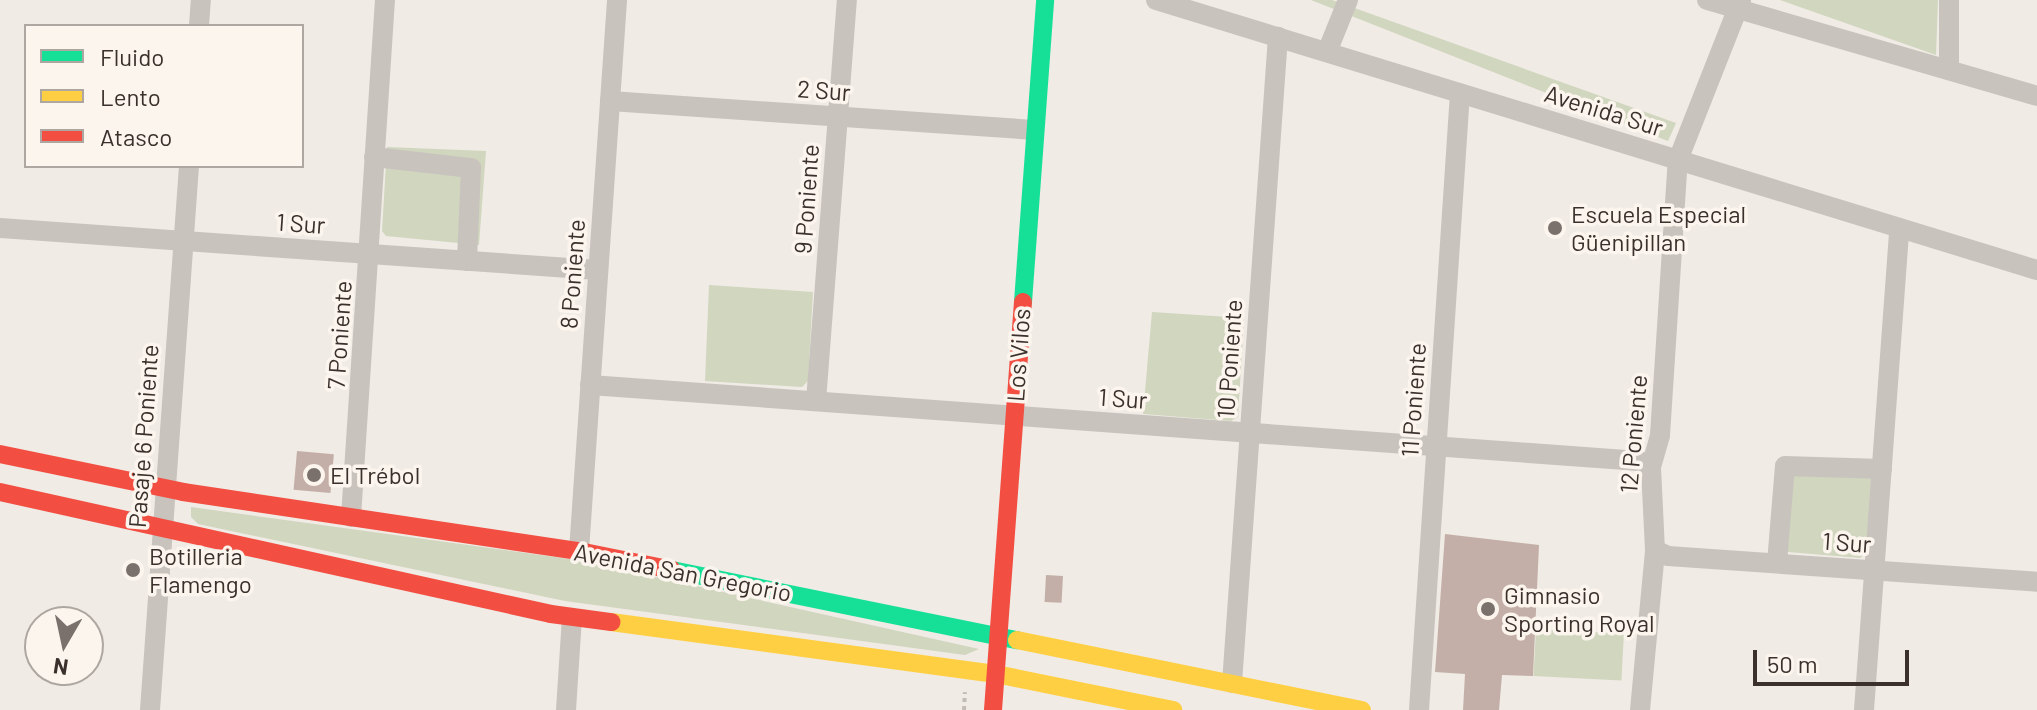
<!DOCTYPE html>
<meta charset="utf-8">
<style>
body{margin:0}
#map{position:relative;width:2037px;height:710px;overflow:hidden;background:#f0ebe5;font-family:Barlow,sans-serif}
div>[style]{position:absolute}
.green>*{inset:0;background:#d1d6bf;transform-origin:0 0}
.building>*{inset:0;background:#c3afa7;transform-origin:0 0}
.path>*{height:4px;margin-top:-2px;transform-origin:0;background:repeating-linear-gradient(90deg,#c2bbb6 0 4px,transparent 0 8px)}
.street>*{height:20px;margin:-10px;padding:0 10px;transform-origin:10px;border-radius:10px;background:#c9c3be}
.fast>*{height:18px;margin:-9px;padding:0 9px;transform-origin:9px;border-radius:9px;background:#16e098}
.slow>*{height:18px;margin:-9px;padding:0 9px;transform-origin:9px;border-radius:9px;background:#ffcf43}
.jam>*{height:18px;margin:-9px;padding:0 9px;transform-origin:9px;border-radius:9px;background:#f24e42}
.dots>*{width:22px;height:22px;translate:-50% -50%;box-sizing:border-box;border:4px solid #fbf5ee;border-radius:50%}
span{translate:-50% -50%;white-space:nowrap;text-align:center;line-height:1.15;-webkit-text-stroke:7px #fbf5ee;paint-order:stroke}
.street-label{font-size:24px;color:#3b302b}
.poi-label{font-size:24px;color:#3b302b}
.left{translate:0 -50%;text-align:left}
.legend{position:absolute;left:24px;top:24px;width:280px;height:144px;box-sizing:border-box;background:#fbf5ee;border:2px solid #aea6a0;margin:0;padding:10px 14px;list-style:none;font-size:24px;color:#3b302b}
.legend li{display:flex;align-items:center;gap:16px;height:40px}
.legend b{width:40px;border:2px solid #aea6a0}
.north{position:absolute;left:24px;top:606px;width:80px;height:80px;box-sizing:border-box;background:#fbf5ee;border:2px solid #aea6a0;border-radius:50%;rotate:189deg;font-size:22px;font-weight:700;line-height:32px;text-align:center;color:#3b302b}
.north::after{content:'';display:block;margin:auto;width:28px;height:36px;background:#7a716c;clip-path:polygon(50% 0,100% 100%,50% 72%,0 100%)}
.scale{position:absolute;left:1753px;top:650px;width:156px;height:36px;box-sizing:border-box;border:4px solid #3b302b;border-top:0;padding-left:10px;font-size:24px;line-height:28px;white-space:nowrap;color:#3b302b;-webkit-text-stroke:6px #fbf5ee;paint-order:stroke}
</style>
<div id="map">
<div class="green">
<i style="clip-path:polygon(1311px 0,1332px 0,1676px 123px,1668px 141px)"></i>
<i style="clip-path:polygon(1780px 0,1938px 0,1936px 55px)"></i>
<i style="clip-path:polygon(387px 147px,486px 151px,479px 245px,386px 236px,382px 231px)"></i>
<i style="clip-path:polygon(709px 285px,813px 292px,808px 381px,802px 387px,705px 381px)"></i>
<i style="clip-path:polygon(1152px 312px,1244px 318px,1238px 417px,1231px 421px,1143px 414px)"></i>
<i style="clip-path:polygon(1866px 474px,1875px 482px,1869px 551px,1860px 558px,1788px 552px,1783px 547px,1786px 476px)"></i>
<i style="clip-path:polygon(191px 507px,584px 561px,979px 649px,965px 655px,565px 601px,198px 524px,191px 517px)"></i>
<i style="left:1536px;top:629px;width:88px;height:47px;rotate:3deg"></i>
</div>
<div class="building">
<i style="left:297px;top:451px;width:37px;height:39px;rotate:5deg"></i>
<i style="clip-path:polygon(1445px 534px,1539px 545px,1533px 676px,1502px 675px,1499px 710px,1463px 710px,1465px 674px,1435px 672px)"></i>
<i style="left:1046px;top:575px;width:17px;height:27px;rotate:3deg"></i>
</div>
<div class="path">
<i style="left:964px;top:710px;width:18px;rotate:-87deg"></i>
</div>
<div class="street">
<i style="left:1156px;top:0;width:921px;rotate:17.04deg"></i>
<i style="left:1707px;top:0;width:344px;rotate:16.2deg"></i>
<i style="left:1949px;top:0;width:70px;rotate:90deg"></i>
<i style="left:199px;top:26px;width:26px;rotate:-86deg"></i>
<i style="left:1327px;top:52px;width:56px;rotate:-68deg"></i>
<i style="left:610px;top:101px;width:425px;rotate:3.9deg"></i>
<i style="left:374px;top:157px;width:98px;rotate:6.5deg"></i>
<i style="left:471px;top:168px;width:93px;rotate:92.5deg"></i>
<i style="left:0;top:228px;width:599px;rotate:4.02deg"></i>
<i style="left:590px;top:385px;width:1052px;rotate:4.14deg"></i>
<i style="left:1639px;top:461px;width:13px;rotate:27deg"></i>
<i style="left:816px;top:401px;width:402px;rotate:-85.6deg"></i>
<i style="left:351px;top:517px;width:518px;rotate:-86.24deg"></i>
<i style="left:1655px;top:550px;width:14px;rotate:25deg"></i>
<i style="left:1668px;top:556px;width:370px;rotate:4deg"></i>
<i style="left:579px;top:551px;width:552px;rotate:-86.05deg"></i>
<i style="left:1777px;top:563px;width:97px;rotate:-85.3deg"></i>
<i style="left:1785px;top:466px;width:97px;rotate:1.8deg"></i>
<i style="left:1232px;top:683px;width:648px;rotate:-85.93deg"></i>
<i style="left:150px;top:710px;width:545px;rotate:-85.9deg"></i>
<i style="left:566px;top:710px;width:92px;rotate:-86.3deg"></i>
<i style="left:1419px;top:710px;width:618px;rotate:-86.2deg"></i>
<i style="left:1640px;top:710px;width:161px;rotate:-84.6deg"></i>
<i style="left:1655px;top:550px;width:83px;rotate:-92.8deg"></i>
<i style="left:1651px;top:467px;width:33px;rotate:-74deg"></i>
<i style="left:1660px;top:435px;width:276px;rotate:-86.3deg"></i>
<i style="left:1678px;top:160px;width:172px;rotate:-68.5deg"></i>
<i style="left:1864px;top:710px;width:483px;rotate:-85.8deg"></i>
</div>
<div class="fast">
<i style="left:1023px;top:302px;width:303px;rotate:-85.8deg"></i>
<i style="left:672px;top:570px;width:352px;rotate:11.5deg"></i>
</div>
<div class="slow">
<i style="left:611px;top:622px;width:388px;rotate:7.7deg"></i>
<i style="left:996px;top:674px;width:181px;rotate:11.5deg"></i>
<i style="left:1017px;top:640px;width:352px;rotate:11.5deg"></i>
</div>
<div class="jam">
<i style="left:0;top:454px;width:187px;rotate:11.7deg"></i>
<i style="left:183px;top:492px;width:400px;rotate:8.5deg"></i>
<i style="left:579px;top:551px;width:95px;rotate:11.5deg"></i>
<i style="left:0;top:492px;width:564px;rotate:12.48deg"></i>
<i style="left:551px;top:614px;width:61px;rotate:7.6deg"></i>
<i style="left:993px;top:710px;width:409px;rotate:-85.8deg"></i>
</div>
<div class="dots">
<i style="left:1555px;top:228px;background:#7a716c"></i>
<i style="left:314px;top:475px;background:#7a716c"></i>
<i style="left:133px;top:570px;background:#7a716c"></i>
<i style="left:1488px;top:609px;background:#7a716c"></i>
</div>
<div class="street-label">
<span style="left:824px;top:90px;rotate:4deg">2 Sur</span>
<span style="left:1604px;top:110px;rotate:17deg">Avenida Sur</span>
<span style="left:806px;top:199px;rotate:-86deg">9 Poniente</span>
<span style="left:301px;top:223px;rotate:4deg">1 Sur</span>
<span style="left:572px;top:274px;rotate:-86deg">8 Poniente</span>
<span style="left:339px;top:335px;rotate:-86deg">7 Poniente</span>
<span style="left:1018px;top:355px;rotate:-86deg">Los Vilos</span>
<span style="left:1229px;top:359px;rotate:-86deg">10 Poniente</span>
<span style="left:1123px;top:398px;rotate:4deg">1 Sur</span>
<span style="left:1413px;top:400px;rotate:-86deg">11 Poniente</span>
<span style="left:1633px;top:434px;rotate:-85deg">12 Poniente</span>
<span style="left:143px;top:436px;rotate:-86deg">Pasaje 6 Poniente</span>
<span style="left:1847px;top:542px;rotate:4deg">1 Sur</span>
<span style="left:683px;top:572px;rotate:11deg">Avenida San Gregorio</span>
</div>
<div class="poi-label">
<span class="left" style="left:1571px;top:228px">Escuela Especial<br>Güenipillan</span>
<span class="left" style="left:330px;top:475px">El Trébol</span>
<span class="left" style="left:149px;top:570px">Botilleria<br>Flamengo</span>
<span class="left" style="left:1504px;top:609px">Gimnasio<br>Sporting Royal</span>
</div>
<ul class="legend">
<li><b style="height:10px;background:#16e098"></b>Fluido</li>
<li><b style="height:10px;background:#ffcf43"></b>Lento</li>
<li><b style="height:10px;background:#f24e42"></b>Atasco</li>
</ul>
<div class="north">N</div>
<div class="scale">50 m</div>
</div>
